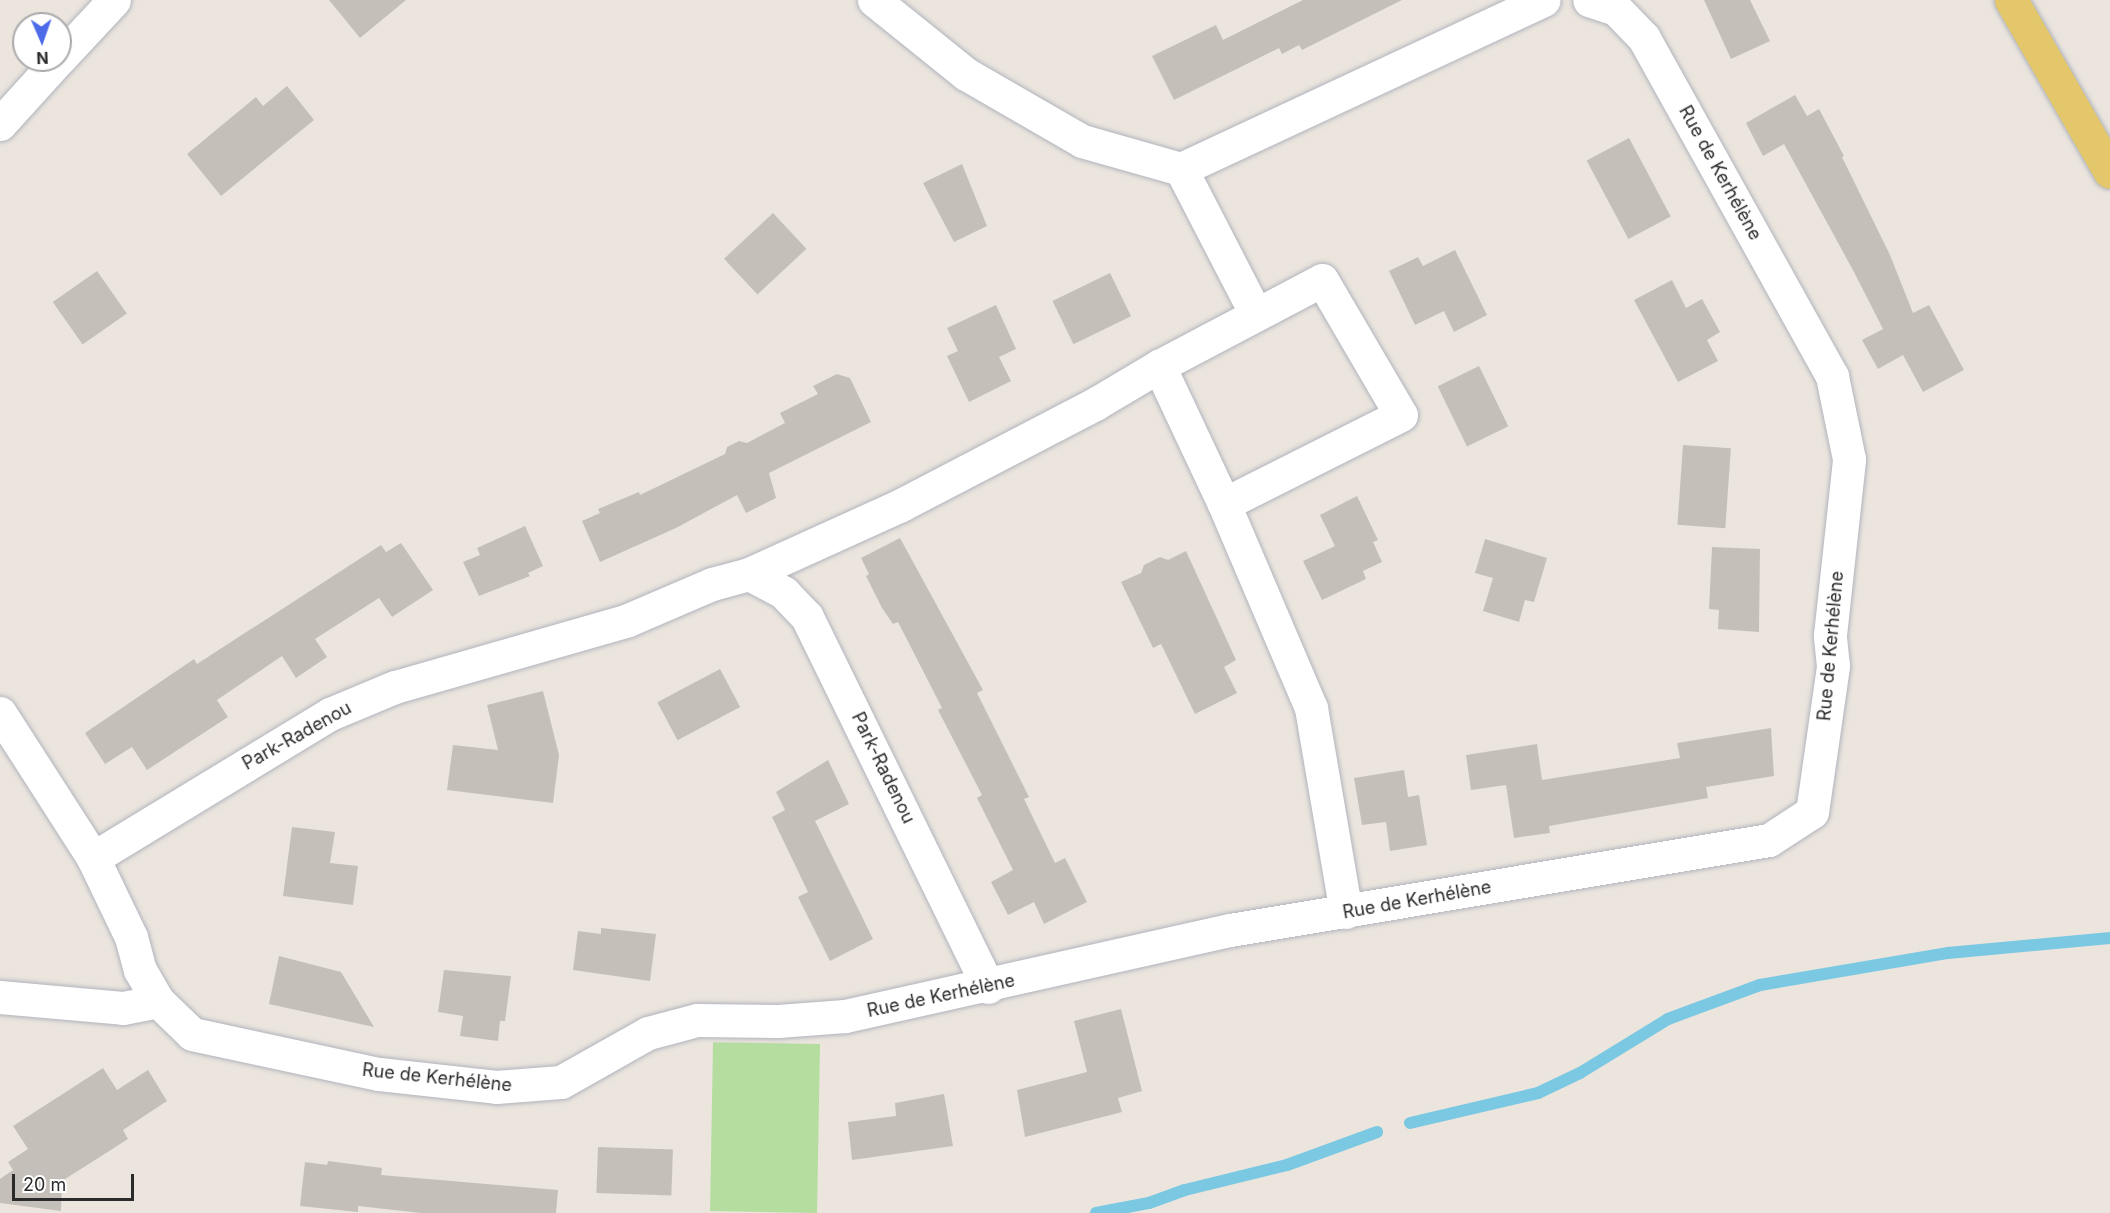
<!DOCTYPE html>
<meta charset="utf-8">
<style>
body{margin:0}
#map{position:relative;width:2110px;height:1213px;overflow:hidden;background:#ebe5de;font-family:Inter,sans-serif}
div>[style]{position:absolute}
.green>*{inset:0;background:#b5dda0;transform-origin:0 0}
.stream>*{height:12px;margin:-6px;padding:0 6px;transform-origin:6px;border-radius:6px;background:#7bc8e3}
.building>*{inset:0;background:#c4c0b9;transform-origin:0 0}
.roads{filter:drop-shadow(0 0 2px #b1b4bd) drop-shadow(0 0 2px #b1b4bd)}
.street>*{height:33px;margin:-16.5px;padding:0 16.5px;transform-origin:16.5px;border-radius:16.5px;background:#fff}
.primary>*{height:33px;margin:-16.5px;padding:0 16.5px;transform-origin:16.5px;border-radius:16.5px;background:#e4c76a}
span{translate:-50% -50%;white-space:nowrap;text-align:center;line-height:1.15;-webkit-text-stroke:4.5px #fff;paint-order:stroke}
.street-label{font-size:18px;color:#2b2b2b}
.north{position:absolute;left:12px;top:12px;width:60px;height:60px;box-sizing:border-box;background:#fff;border:2px solid #aaa;border-radius:50%;rotate:178deg;font-size:16px;font-weight:700;line-height:24px;text-align:center;color:#2b2b2b}
.north::after{content:'';display:block;margin:auto;width:21px;height:27px;background:#4d6be9;clip-path:polygon(50% 0,100% 100%,50% 72%,0 100%)}
.scale{position:absolute;left:12px;top:1174px;width:122px;height:27px;box-sizing:border-box;border:3px solid #2b2b2b;border-top:0;padding-left:8px;font-size:18px;line-height:21px;white-space:nowrap;color:#2b2b2b;-webkit-text-stroke:4px #fff;paint-order:stroke}
</style>
<div id="map">
<div class="green">
<i style="left:820px;top:1044px;width:169px;height:107px;rotate:91deg"></i>
</div>
<div class="stream">
<i style="left:1410px;top:1123px;width:131px;rotate:-13.2deg"></i>
<i style="left:1538px;top:1093px;width:47px;rotate:-25.5deg"></i>
<i style="left:1580px;top:1073px;width:103px;rotate:-31.5deg"></i>
<i style="left:1668px;top:1019px;width:98px;rotate:-20.3deg"></i>
<i style="left:1760px;top:985px;width:191px;rotate:-9.7deg"></i>
<i style="left:1948px;top:953px;width:163px;rotate:-5.3deg"></i>
<i style="left:1096px;top:1213px;width:54px;rotate:-10.7deg"></i>
<i style="left:1149px;top:1203px;width:38px;rotate:-20deg"></i>
<i style="left:1185px;top:1190px;width:105px;rotate:-13.8deg"></i>
<i style="left:1287px;top:1165px;width:96px;rotate:-20.1deg"></i>
</div>
<div class="building">
<i style="clip-path:polygon(329px 0,406px 0,360px 38px)"></i>
<i style="clip-path:polygon(1303px 0,1402px 0,1302px 50px,1299px 45px,1282px 54px,1279px 48px,1174px 100px,1152px 56px,1216px 25px,1223px 40px)"></i>
<i style="clip-path:polygon(1704px 0,1750px 0,1770px 41px,1731px 59px)"></i>
<i style="clip-path:polygon(287px 86px,314px 120px,221px 196px,187px 154px,256px 97px,263px 106px)"></i>
<i style="clip-path:polygon(1795px 95px,1807px 116px,1819px 109px,1844px 156px,1842px 157px,1890px 255px,1913px 313px,1929px 305px,1964px 370px,1923px 392px,1903px 355px,1878px 369px,1862px 340px,1883px 329px,1854px 272px,1784px 144px,1763px 156px,1746px 123px)"></i>
<i style="left:1629px;top:138px;width:89px;height:48px;rotate:62deg"></i>
<i style="clip-path:polygon(962px 164px,987px 226px,954px 242px,923px 183px)"></i>
<i style="left:773px;top:213px;width:49px;height:67px;rotate:47deg"></i>
<i style="clip-path:polygon(1455px 250px,1487px 315px,1454px 332px,1444px 311px,1415px 325px,1389px 271px,1418px 257px,1423px 266px)"></i>
<i style="left:97px;top:271px;width:52px;height:54px;rotate:55deg"></i>
<i style="left:1110px;top:273px;width:48px;height:64px;rotate:64deg"></i>
<i style="clip-path:polygon(1672px 280px,1686px 308px,1702px 299px,1720px 332px,1707px 340px,1718px 361px,1678px 382px,1634px 300px)"></i>
<i style="clip-path:polygon(996px 305px,1016px 349px,999px 357px,1011px 381px,969px 402px,947px 356px,958px 351px,947px 328px)"></i>
<i style="left:1479px;top:366px;width:67px;height:46px;rotate:64deg"></i>
<i style="clip-path:polygon(837px 374px,850px 378px,871px 422px,769px 473px,776px 498px,746px 513px,737px 495px,676px 528px,600px 562px,582px 521px,600px 513px,598px 509px,639px 492px,640px 495px,725px 454px,727px 447px,739px 441px,747px 443px,785px 423px,780px 413px,818px 394px,813px 386px)"></i>
<i style="left:1683px;top:445px;width:48px;height:80px;rotate:4deg"></i>
<i style="clip-path:polygon(1357px 496px,1378px 540px,1373px 542px,1382px 562px,1363px 571px,1366px 579px,1322px 600px,1303px 561px,1335px 546px,1320px 515px)"></i>
<i style="clip-path:polygon(525px 526px,543px 566px,528px 573px,530px 576px,479px 596px,463px 562px,480px 555px,477px 548px)"></i>
<i style="clip-path:polygon(900px 538px,983px 690px,977px 693px,1029px 797px,1024px 799px,1055px 863px,1065px 858px,1087px 902px,1044px 924px,1034px 902px,1008px 915px,991px 882px,1013px 870px,977px 798px,982px 795px,938px 710px,942px 708px,898px 622px,893px 624px,882px 608px,866px 576px,869px 574px,861px 558px)"></i>
<i style="clip-path:polygon(1485px 539px,1547px 558px,1534px 602px,1525px 600px,1519px 622px,1483px 611px,1493px 578px,1475px 573px)"></i>
<i style="clip-path:polygon(401px 543px,433px 590px,392px 617px,379px 598px,315px 639px,327px 657px,296px 678px,282px 656px,217px 700px,228px 717px,147px 770px,132px 747px,105px 764px,85px 733px,194px 659px,197px 664px,381px 545px,386px 552px)"></i>
<i style="clip-path:polygon(1712px 547px,1760px 549px,1759px 632px,1718px 629px,1719px 610px,1709px 609px)"></i>
<i style="clip-path:polygon(1186px 551px,1236px 660px,1224px 667px,1237px 693px,1195px 714px,1161px 644px,1153px 648px,1121px 582px,1141px 573px,1144px 565px,1160px 557px,1168px 560px)"></i>
<i style="left:720px;top:669px;width:43px;height:71px;rotate:62deg"></i>
<i style="clip-path:polygon(543px 691px,559px 755px,553px 803px,447px 790px,453px 745px,498px 750px,487px 705px)"></i>
<i style="clip-path:polygon(1771px 728px,1774px 776px,1706px 787px,1708px 798px,1549px 826px,1550px 833px,1514px 838px,1506px 785px,1471px 790px,1466px 755px,1537px 744px,1542px 780px,1680px 758px,1677px 743px)"></i>
<i style="clip-path:polygon(828px 760px,849px 804px,815px 821px,873px 939px,830px 961px,798px 897px,808px 892px,772px 817px,785px 810px,776px 792px)"></i>
<i style="clip-path:polygon(1404px 770px,1408px 797px,1419px 795px,1427px 845px,1390px 851px,1386px 822px,1362px 825px,1354px 778px)"></i>
<i style="clip-path:polygon(292px 827px,335px 832px,330px 863px,358px 866px,353px 905px,283px 896px)"></i>
<i style="clip-path:polygon(601px 928px,656px 934px,650px 981px,573px 970px,578px 931px,601px 934px)"></i>
<i style="clip-path:polygon(279px 956px,341px 972px,374px 1027px,269px 1004px)"></i>
<i style="clip-path:polygon(444px 970px,511px 976px,505px 1021px,500px 1021px,498px 1041px,460px 1036px,463px 1016px,438px 1012px)"></i>
<i style="clip-path:polygon(1121px 1009px,1142px 1091px,1118px 1098px,1122px 1112px,1025px 1137px,1017px 1090px,1087px 1072px,1074px 1021px)"></i>
<i style="clip-path:polygon(103px 1068px,117px 1090px,148px 1070px,167px 1101px,123px 1130px,128px 1139px,62px 1181px,61px 1211px,0 1203px,0 1179px,13px 1170px,8px 1162px,28px 1149px,13px 1126px)"></i>
<i style="clip-path:polygon(944px 1094px,953px 1146px,852px 1160px,848px 1122px,896px 1116px,895px 1103px)"></i>
<i style="left:598px;top:1147px;width:75px;height:46px;rotate:2deg"></i>
<i style="clip-path:polygon(328px 1161px,382px 1168px,381px 1175px,558px 1190px,556px 1213px,421px 1213px,358px 1206px,358px 1212px,300px 1206px,305px 1162px,327px 1165px)"></i>
</div>
<div class="roads">
<div class="street">
<i style="left:874px;top:0;width:118px;rotate:38.8deg"></i>
<i style="left:966px;top:74px;width:134px;rotate:30deg"></i>
<i style="left:1082px;top:141px;width:103px;rotate:15.8deg"></i>
<i style="left:1181px;top:169px;width:400px;rotate:-25deg"></i>
<i style="left:60px;top:58px;width:79px;rotate:-47deg"></i>
<i style="left:0;top:124px;width:86px;rotate:-47.8deg"></i>
<i style="left:1181px;top:169px;width:163px;rotate:62.7deg"></i>
<i style="left:1322px;top:280px;width:156px;rotate:59.7deg"></i>
<i style="left:1401px;top:415px;width:198px;rotate:153.3deg"></i>
<i style="left:1224px;top:504px;width:153px;rotate:-115.2deg"></i>
<i style="left:1159px;top:366px;width:184px;rotate:-27.8deg"></i>
<i style="left:1224px;top:504px;width:222px;rotate:66.9deg"></i>
<i style="left:1311px;top:708px;width:207px;rotate:80.3deg"></i>
<i style="left:749px;top:574px;width:40px;rotate:28deg"></i>
<i style="left:784px;top:593px;width:33px;rotate:46deg"></i>
<i style="left:807px;top:617px;width:412px;rotate:63.9deg"></i>
<i style="left:0;top:713px;width:172px;rotate:57.3deg"></i>
<i style="left:93px;top:858px;width:88px;rotate:64.3deg"></i>
<i style="left:131px;top:937px;width:34px;rotate:75deg"></i>
<i style="left:140px;top:970px;width:36px;rotate:60deg"></i>
<i style="left:158px;top:1001px;width:47px;rotate:44.1deg"></i>
<i style="left:192px;top:1034px;width:191px;rotate:12.1deg"></i>
<i style="left:379px;top:1074px;width:118px;rotate:6.3deg"></i>
<i style="left:496px;top:1087px;width:65px;rotate:-4.4deg"></i>
<i style="left:561px;top:1082px;width:100px;rotate:-29.4deg"></i>
<i style="left:648px;top:1033px;width:51px;rotate:-14.9deg"></i>
<i style="left:697px;top:1020px;width:81px;rotate:0.7deg"></i>
<i style="left:778px;top:1021px;width:67px;rotate:-4.3deg"></i>
<i style="left:845px;top:1016px;width:394px;rotate:-12.6deg"></i>
<i style="left:1230px;top:930px;width:546px;rotate:-9.48deg"></i>
<i style="left:1769px;top:840px;width:51px;rotate:-33.1deg"></i>
<i style="left:1812px;top:812px;width:148px;rotate:-81.8deg"></i>
<i style="left:1833px;top:666px;width:31px;rotate:-96deg"></i>
<i style="left:1830px;top:635px;width:177px;rotate:-83.8deg"></i>
<i style="left:1849px;top:459px;width:85px;rotate:-101.6deg"></i>
<i style="left:1832px;top:376px;width:387px;rotate:-119.1deg"></i>
<i style="left:1644px;top:38px;width:40px;rotate:-134deg"></i>
<i style="left:1616px;top:9px;width:28px;rotate:-162deg"></i>
<i style="left:93px;top:858px;width:277px;rotate:-31.3deg"></i>
<i style="left:330px;top:714px;width:70px;rotate:-22.6deg"></i>
<i style="left:395px;top:687px;width:242px;rotate:-16deg"></i>
<i style="left:628px;top:620px;width:91px;rotate:-23.2deg"></i>
<i style="left:712px;top:584px;width:38px;rotate:-15deg"></i>
<i style="left:749px;top:574px;width:167px;rotate:-24.4deg"></i>
<i style="left:901px;top:505px;width:219px;rotate:-27.5deg"></i>
<i style="left:1095px;top:404px;width:74px;rotate:-30.7deg"></i>
<i style="left:0;top:997px;width:123px;rotate:5.1deg"></i>
<i style="left:123px;top:1008px;width:36px;rotate:-11deg"></i>
</div>
<div class="primary">
<i style="left:2011px;top:0;width:198px;rotate:60.1deg"></i>
</div>
</div>
<div class="street-label">
<span style="left:1720px;top:173px;rotate:61deg">Rue de Kerhélène</span>
<span style="left:1831px;top:646px;rotate:-85deg">Rue de Kerhélène</span>
<span style="left:297px;top:736px;rotate:-29deg">Park-Radenou</span>
<span style="left:883px;top:768px;rotate:64deg">Park-Radenou</span>
<span style="left:1417px;top:900px;rotate:-10deg">Rue de Kerhélène</span>
<span style="left:941px;top:996px;rotate:-12deg">Rue de Kerhélène</span>
<span style="left:437px;top:1078px;rotate:6deg">Rue de Kerhélène</span>
</div>
<div class="north">N</div>
<div class="scale">20 m</div>
</div>
